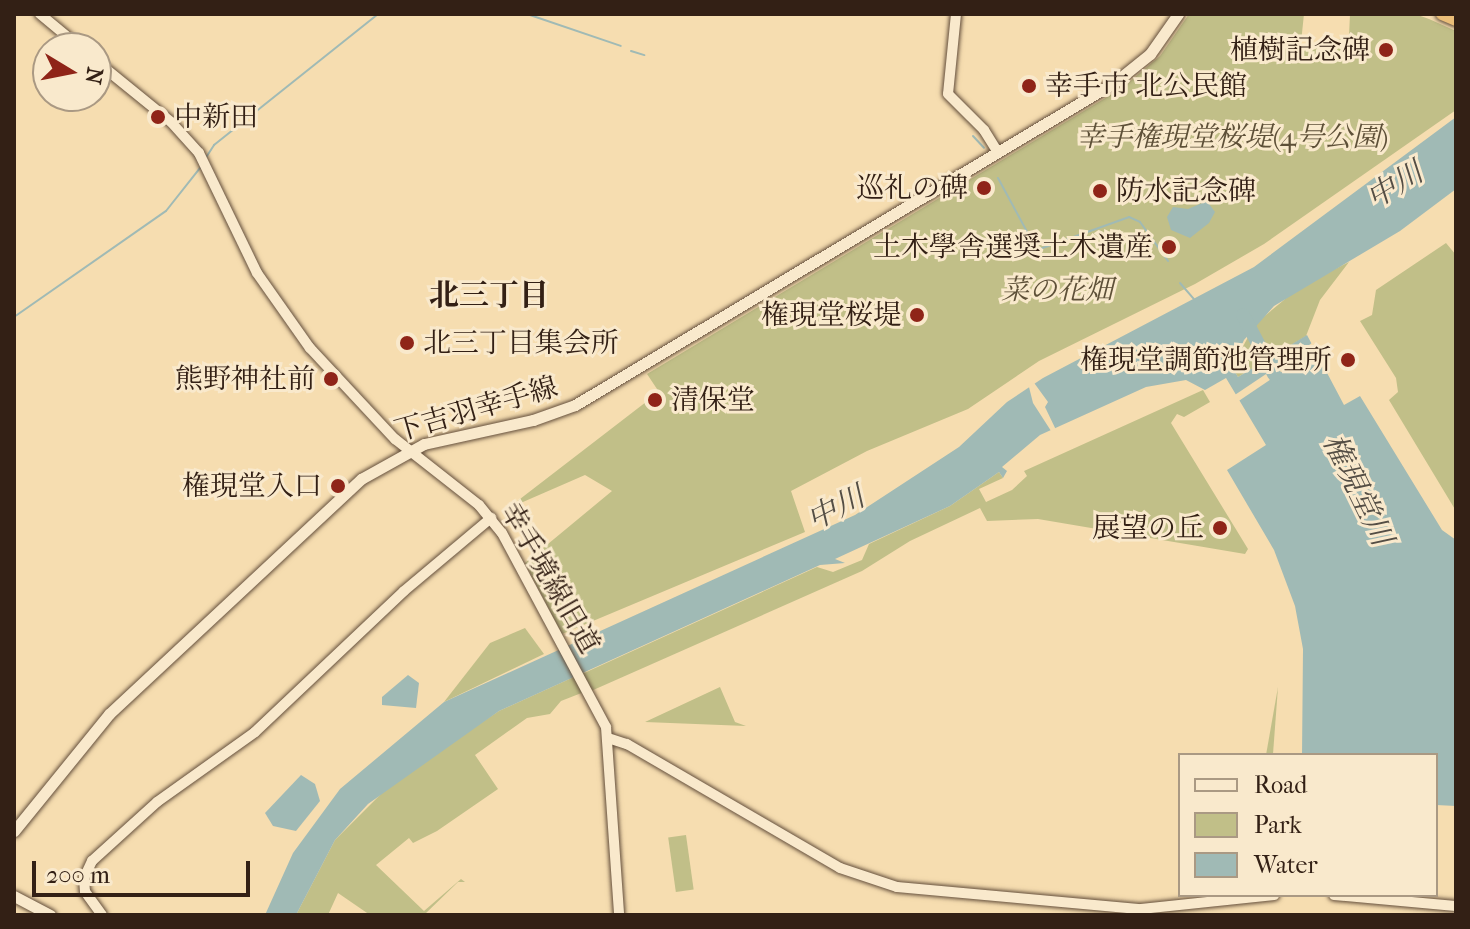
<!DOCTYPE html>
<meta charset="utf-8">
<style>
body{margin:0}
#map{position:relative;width:1470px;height:929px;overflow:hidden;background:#f6ddb0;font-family:"IM FELL French Canon","Noto Serif JP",serif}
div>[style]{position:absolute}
.green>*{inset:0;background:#c1bf88;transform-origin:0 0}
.water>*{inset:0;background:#a0bab5}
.pier>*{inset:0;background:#f6ddb0;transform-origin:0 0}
.stream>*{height:2px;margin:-1px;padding:0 1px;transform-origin:1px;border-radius:1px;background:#a0bab5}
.river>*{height:14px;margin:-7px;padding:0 7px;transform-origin:7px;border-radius:7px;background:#a0bab5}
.roads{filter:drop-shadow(0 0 2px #644f3c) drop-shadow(0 0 2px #644f3c)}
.tertiary>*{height:10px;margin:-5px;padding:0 5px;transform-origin:5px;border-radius:5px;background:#f9e9cc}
.secondary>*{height:11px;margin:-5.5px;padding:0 5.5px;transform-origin:5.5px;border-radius:5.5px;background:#f9e9cc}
.trunk>*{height:12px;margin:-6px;padding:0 6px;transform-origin:6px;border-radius:6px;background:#ebbe78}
.dots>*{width:22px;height:22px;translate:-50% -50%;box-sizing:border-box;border:4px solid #f9e9cc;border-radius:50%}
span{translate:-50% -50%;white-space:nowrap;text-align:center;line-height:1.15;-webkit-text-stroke:6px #f9e9cc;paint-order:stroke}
.poi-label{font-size:28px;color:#332015}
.right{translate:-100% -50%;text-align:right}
.left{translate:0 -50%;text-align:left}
.park-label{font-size:28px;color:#5e5038;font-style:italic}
.street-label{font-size:28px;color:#332015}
.water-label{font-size:30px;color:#544e45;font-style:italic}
.neighbourhood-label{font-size:30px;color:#332015;font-weight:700}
.frame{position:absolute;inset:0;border:16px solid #332015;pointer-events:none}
.legend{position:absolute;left:1178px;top:753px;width:260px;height:144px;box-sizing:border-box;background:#f9e9cc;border:2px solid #aa9983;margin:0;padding:10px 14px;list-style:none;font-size:24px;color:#332015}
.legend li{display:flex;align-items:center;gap:16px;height:40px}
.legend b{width:40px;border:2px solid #aa9983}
.north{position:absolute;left:32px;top:32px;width:80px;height:80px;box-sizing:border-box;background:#f9e9cc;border:2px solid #aa9983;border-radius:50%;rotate:100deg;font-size:22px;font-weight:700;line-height:32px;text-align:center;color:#332015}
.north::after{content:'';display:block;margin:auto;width:28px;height:36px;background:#8f2418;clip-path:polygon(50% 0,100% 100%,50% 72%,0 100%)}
.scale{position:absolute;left:32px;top:861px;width:218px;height:36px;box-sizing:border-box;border:4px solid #332015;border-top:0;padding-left:10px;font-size:24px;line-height:28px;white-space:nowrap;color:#332015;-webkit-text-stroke:6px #f9e9cc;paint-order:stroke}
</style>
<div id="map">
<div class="green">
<i style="clip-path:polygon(1189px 14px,1304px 14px,1300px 52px,1349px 36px,1350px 14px,1415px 14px,1429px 19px,1456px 31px,1456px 110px,1264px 244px,1195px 284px,1039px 361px,968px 409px,867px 451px,791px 491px,805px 532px,562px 634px,525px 563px,612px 491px,585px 475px,507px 509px,659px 392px,647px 374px,1122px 88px,1160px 56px)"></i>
<i style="clip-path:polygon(1446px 243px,1456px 255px,1456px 511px,1389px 400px,1398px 392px,1396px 378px,1360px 321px,1372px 315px,1376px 290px)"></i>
<i style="clip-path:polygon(1349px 262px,1320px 300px,1306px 336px,1238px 377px,1232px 367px,1255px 324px,1301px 286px)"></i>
<i style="clip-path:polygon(1203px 390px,1210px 402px,1184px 417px,1177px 414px,1171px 423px,1248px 549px,1245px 554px,1038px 519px,987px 521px,980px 508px,910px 541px,862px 571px,591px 691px,582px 674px,817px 567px,833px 572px,862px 560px,869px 544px,950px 506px,999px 472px,1003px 478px,979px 489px,986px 502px,1012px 490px,1027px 476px,1024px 471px)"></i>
<i style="clip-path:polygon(525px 628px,544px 654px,444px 702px,490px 643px)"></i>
<i style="clip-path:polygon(576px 676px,584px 692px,561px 701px,550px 714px,527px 718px,475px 755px,498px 789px,437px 831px,413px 843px,409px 838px,376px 865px,424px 911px,461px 879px,465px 882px,458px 882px,424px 915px,370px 915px,338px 893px,328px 915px,296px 915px,335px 840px,396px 779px,499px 711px)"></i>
<i style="clip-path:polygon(720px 687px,735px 722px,746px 726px,645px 722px)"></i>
<i style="clip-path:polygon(1278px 687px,1273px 754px,1266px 755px)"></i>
<i style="left:686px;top:835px;width:55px;height:18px;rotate:82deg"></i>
</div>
<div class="water">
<i style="clip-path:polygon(1456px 117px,1456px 189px,1400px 231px,1274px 306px,1244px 340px,1232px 367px,1238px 377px,1307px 335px,1344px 405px,1360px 396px,1442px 530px,1456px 540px,1456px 806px,1436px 805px,1436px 755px,1302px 755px,1303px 649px,1295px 606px,1274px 550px,1227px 470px,1266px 445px,1226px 378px,1205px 390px,1186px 380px,1146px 387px,1040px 435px,1002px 467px,1007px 471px,1003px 478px,999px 472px,950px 506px,835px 559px,845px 563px,820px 565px,499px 711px,368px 804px,335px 840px,296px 915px,265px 915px,293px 853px,340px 789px,444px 702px,855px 515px,959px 447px,1007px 402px,1043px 378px,1254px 267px)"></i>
<i style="clip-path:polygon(1207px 201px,1215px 212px,1209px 223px,1190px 238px,1171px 230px,1167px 217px,1173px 207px,1188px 209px)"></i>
<i style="clip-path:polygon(408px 675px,419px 683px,416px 708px,382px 705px,382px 697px)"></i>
<i style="clip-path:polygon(301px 775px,315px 784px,320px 801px,296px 831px,273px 826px,265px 813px)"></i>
</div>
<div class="pier">
<i style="left:1315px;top:341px;width:7px;height:99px;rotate:56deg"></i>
<i style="clip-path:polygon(1032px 380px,1048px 402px,1045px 407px,1057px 432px,1053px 434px,1033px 403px,1028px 383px)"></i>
</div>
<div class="stream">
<i style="left:527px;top:14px;width:99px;rotate:18.8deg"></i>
<i style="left:631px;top:51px;width:14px;rotate:17deg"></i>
<i style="left:973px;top:136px;width:16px;rotate:47deg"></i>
<i style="left:205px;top:159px;width:17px;rotate:-57deg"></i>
<i style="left:214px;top:145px;width:210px;rotate:-38.6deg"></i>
<i style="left:998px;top:178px;width:82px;rotate:61.6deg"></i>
<i style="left:1037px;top:250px;width:98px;rotate:-19.7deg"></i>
<i style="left:1129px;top:217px;width:12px;rotate:24deg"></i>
<i style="left:1140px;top:222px;width:48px;rotate:54.3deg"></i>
<i style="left:1180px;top:283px;width:21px;rotate:49deg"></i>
<i style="left:14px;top:317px;width:185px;rotate:-34.9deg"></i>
<i style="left:166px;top:211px;width:55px;rotate:-51.7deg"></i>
</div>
<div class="river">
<i style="left:1243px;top:315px;width:67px;rotate:62.3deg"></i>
</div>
<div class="roads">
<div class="tertiary">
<i style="left:40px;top:14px;width:53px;rotate:39.7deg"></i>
<i style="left:956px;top:14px;width:80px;rotate:95.7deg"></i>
<i style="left:948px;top:94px;width:51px;rotate:45deg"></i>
<i style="left:984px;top:130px;width:26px;rotate:58deg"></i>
<i style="left:96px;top:61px;width:97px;rotate:39.1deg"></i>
<i style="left:171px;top:122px;width:42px;rotate:47.9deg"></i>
<i style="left:199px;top:153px;width:133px;rotate:64.2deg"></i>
<i style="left:257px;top:273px;width:92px;rotate:54.8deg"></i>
<i style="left:310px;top:348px;width:125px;rotate:47deg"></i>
<i style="left:395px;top:439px;width:107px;rotate:38.2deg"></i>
<i style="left:479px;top:505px;width:36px;rotate:51deg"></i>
<i style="left:502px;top:533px;width:220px;rotate:61.8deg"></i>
<i style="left:606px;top:727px;width:188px;rotate:86deg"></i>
<i style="left:608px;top:738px;width:20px;rotate:18deg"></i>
<i style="left:627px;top:744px;width:246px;rotate:30.2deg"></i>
<i style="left:840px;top:868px;width:60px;rotate:18.4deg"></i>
<i style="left:897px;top:887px;width:245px;rotate:5.2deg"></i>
<i style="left:1141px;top:909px;width:134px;rotate:-6deg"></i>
<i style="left:1334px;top:895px;width:122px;rotate:5.2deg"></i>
<i style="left:102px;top:915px;width:29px;rotate:-126deg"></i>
<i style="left:85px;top:892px;width:14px;rotate:-94deg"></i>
<i style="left:84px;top:878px;width:19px;rotate:-65deg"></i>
<i style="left:92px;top:861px;width:88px;rotate:-42.2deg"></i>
<i style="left:157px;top:802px;width:120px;rotate:-35.5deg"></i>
<i style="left:255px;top:732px;width:205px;rotate:-43.4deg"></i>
<i style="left:404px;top:591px;width:114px;rotate:-40deg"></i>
</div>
<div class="secondary">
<i style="left:14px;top:831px;width:151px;rotate:-50.9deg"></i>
<i style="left:109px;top:714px;width:345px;rotate:-43deg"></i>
<i style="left:361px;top:479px;width:72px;rotate:-29.1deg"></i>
<i style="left:424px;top:444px;width:112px;rotate:-12.4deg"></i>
<i style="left:533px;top:420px;width:45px;rotate:-19.7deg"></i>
<i style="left:575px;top:405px;width:629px;rotate:-30.89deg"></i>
<i style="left:1115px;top:82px;width:45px;rotate:-38.7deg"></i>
<i style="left:1150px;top:54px;width:49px;rotate:-55deg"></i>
<i style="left:14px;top:896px;width:41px;rotate:27.8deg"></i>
</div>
<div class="trunk">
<i style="left:1442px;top:14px;width:15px;rotate:23deg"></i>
</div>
</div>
<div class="dots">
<i style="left:1386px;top:50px;background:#8f2418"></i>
<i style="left:1029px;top:86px;background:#8f2418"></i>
<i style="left:158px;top:117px;background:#8f2418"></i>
<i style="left:984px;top:188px;background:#8f2418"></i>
<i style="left:1100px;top:191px;background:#8f2418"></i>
<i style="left:1169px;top:247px;background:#8f2418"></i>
<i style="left:917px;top:315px;background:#8f2418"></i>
<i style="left:407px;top:343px;background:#8f2418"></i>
<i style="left:1348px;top:360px;background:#8f2418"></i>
<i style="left:331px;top:379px;background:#8f2418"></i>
<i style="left:655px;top:400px;background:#8f2418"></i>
<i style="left:338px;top:486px;background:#8f2418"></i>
<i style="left:1220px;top:528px;background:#8f2418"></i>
</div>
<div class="poi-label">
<span class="right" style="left:1370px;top:50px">植樹記念碑</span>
<span class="left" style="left:1045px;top:86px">幸手市 北公民館</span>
<span class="left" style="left:174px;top:117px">中新田</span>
<span class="right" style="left:968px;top:188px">巡礼の碑</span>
<span class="left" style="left:1116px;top:191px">防水記念碑</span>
<span class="right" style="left:1153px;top:247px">土木學舎選奨土木遺産</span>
<span class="right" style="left:901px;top:315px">権現堂桜堤</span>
<span class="left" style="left:423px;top:343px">北三丁目集会所</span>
<span class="right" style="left:1332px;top:360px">権現堂調節池管理所</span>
<span class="right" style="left:315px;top:379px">熊野神社前</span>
<span class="left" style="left:671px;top:400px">清保堂</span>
<span class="right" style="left:322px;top:486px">権現堂入口</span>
<span class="right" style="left:1204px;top:528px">展望の丘</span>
</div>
<div class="park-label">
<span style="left:1232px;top:137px">幸手権現堂桜堤(4号公園)</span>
<span style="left:1057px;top:290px">菜の花畑</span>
</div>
<div class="street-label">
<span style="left:476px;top:409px;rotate:-16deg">下吉羽幸手線</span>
<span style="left:550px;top:578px;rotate:60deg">幸手境線旧道</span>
</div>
<div class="water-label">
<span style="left:1395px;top:186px;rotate:-32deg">中川</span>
<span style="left:1357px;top:490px;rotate:64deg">権現堂川</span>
<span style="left:836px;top:509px;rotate:-27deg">中川</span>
</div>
<div class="neighbourhood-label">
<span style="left:489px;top:296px">北三丁目</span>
</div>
<div class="frame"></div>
<ul class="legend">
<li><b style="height:10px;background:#f9e9cc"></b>Road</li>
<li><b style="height:22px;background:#c1bf88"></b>Park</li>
<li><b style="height:22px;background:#a0bab5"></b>Water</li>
</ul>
<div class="north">N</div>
<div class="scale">200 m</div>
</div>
